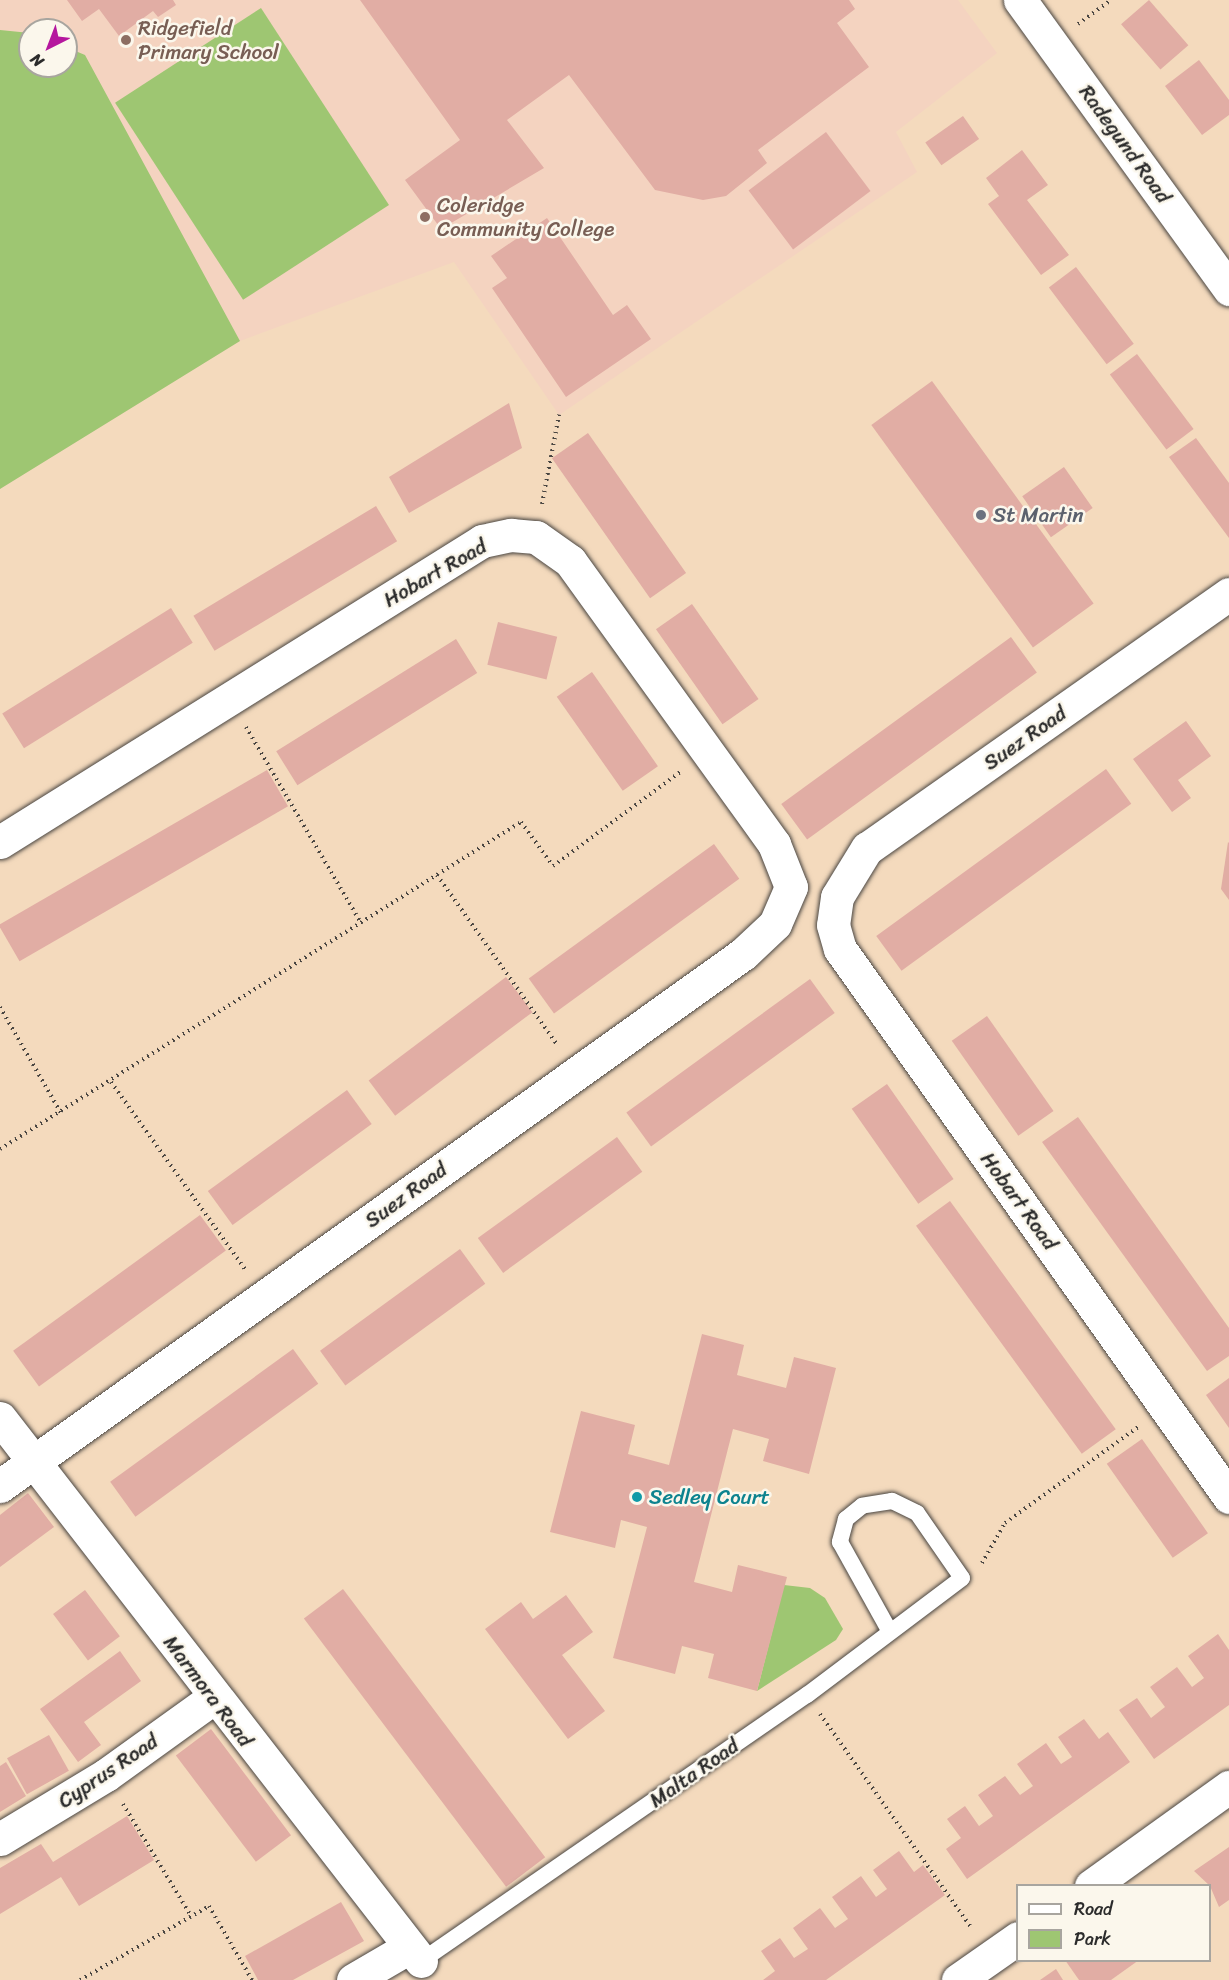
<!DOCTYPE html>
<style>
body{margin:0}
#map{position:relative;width:1229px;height:1980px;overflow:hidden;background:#f4dabd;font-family:Sriracha,sans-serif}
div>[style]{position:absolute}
.built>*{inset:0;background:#f4d3c0}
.green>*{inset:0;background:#9ec672;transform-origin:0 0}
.building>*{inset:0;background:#e1ada4;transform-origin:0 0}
.path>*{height:4px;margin-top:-2px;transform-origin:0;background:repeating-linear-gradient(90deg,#494541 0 1.5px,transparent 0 6px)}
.roads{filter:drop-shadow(0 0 2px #494541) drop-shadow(0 0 2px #494541)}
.lane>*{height:16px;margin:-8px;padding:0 8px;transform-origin:8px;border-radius:8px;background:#fff}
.street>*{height:33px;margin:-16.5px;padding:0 16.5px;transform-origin:16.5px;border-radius:16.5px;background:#fff}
.secondary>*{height:33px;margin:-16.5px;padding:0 16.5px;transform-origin:16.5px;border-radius:16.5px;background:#fff}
.dots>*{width:16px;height:16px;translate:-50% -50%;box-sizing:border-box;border:3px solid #fbf7ec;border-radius:50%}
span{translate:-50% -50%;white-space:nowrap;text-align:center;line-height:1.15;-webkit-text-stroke:5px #fbf7ec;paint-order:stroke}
.education-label{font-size:21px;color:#785e54}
.left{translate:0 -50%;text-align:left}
.street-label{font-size:21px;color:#2b2b2b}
.worship-label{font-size:21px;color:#5b616d}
.culture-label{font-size:21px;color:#0d838f}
.legend{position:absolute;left:1016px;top:1884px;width:195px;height:78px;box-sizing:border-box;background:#fbf7ec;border:2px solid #a8a59f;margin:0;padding:8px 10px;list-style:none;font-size:18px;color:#2b2b2b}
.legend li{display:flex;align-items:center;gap:12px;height:30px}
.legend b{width:30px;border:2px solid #a8a59f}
.north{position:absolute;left:18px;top:18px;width:60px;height:60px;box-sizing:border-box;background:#fbf7ec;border:2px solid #a8a59f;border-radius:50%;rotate:222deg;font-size:16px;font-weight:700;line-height:24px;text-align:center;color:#2b2b2b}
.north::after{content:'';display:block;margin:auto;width:21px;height:27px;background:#b5179e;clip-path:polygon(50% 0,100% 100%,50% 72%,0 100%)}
</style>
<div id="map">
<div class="built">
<i style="clip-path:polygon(evenodd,0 0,958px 0,997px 53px,896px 132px,917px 172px,559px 415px,454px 262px,240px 341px,0 489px,0 0,30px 30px,66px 30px,66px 66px,30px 66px,30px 30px)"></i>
</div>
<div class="green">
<i style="left:261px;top:8px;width:235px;height:174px;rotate:57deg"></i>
<i style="clip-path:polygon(0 30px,30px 33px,30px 66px,66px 66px,66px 47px,85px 55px,240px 341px,0 489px)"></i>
<i style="clip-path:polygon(784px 1585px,810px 1588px,825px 1598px,843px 1629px,836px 1640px,757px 1691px)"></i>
</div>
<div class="building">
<i style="clip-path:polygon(67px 0,173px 0,176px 5px,158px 17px,153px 11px,119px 36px,99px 9px,82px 21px)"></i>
<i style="clip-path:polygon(360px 0,849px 0,855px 9px,837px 23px,869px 67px,758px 150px,767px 163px,726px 196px,703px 200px,655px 190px,569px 75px,507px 120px,544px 168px,441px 229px,405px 180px,460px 140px)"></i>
<i style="left:1149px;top:0;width:60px;height:37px;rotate:49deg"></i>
<i style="clip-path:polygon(1199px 60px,1229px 100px,1229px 115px,1202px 135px,1165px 86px)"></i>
<i style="left:963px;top:116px;width:28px;height:46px;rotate:55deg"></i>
<i style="left:826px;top:132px;width:74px;height:97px;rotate:53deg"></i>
<i style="clip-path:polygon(1022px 150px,1048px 185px,1027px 200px,1069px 255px,1041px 275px,988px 204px,999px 196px,986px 178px)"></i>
<i style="clip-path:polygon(547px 218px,613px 315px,627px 305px,651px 339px,566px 397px,492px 288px,507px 278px,491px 256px)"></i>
<i style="left:1076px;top:267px;width:96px;height:34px;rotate:53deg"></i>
<i style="left:1137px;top:354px;width:94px;height:34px;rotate:53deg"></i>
<i style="left:932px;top:381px;width:275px;height:75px;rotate:54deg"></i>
<i style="clip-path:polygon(509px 403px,522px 448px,409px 513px,389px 477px)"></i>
<i style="left:588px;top:433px;width:171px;height:44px;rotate:55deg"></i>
<i style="clip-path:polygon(1196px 438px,1229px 483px,1229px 538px,1169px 457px)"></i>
<i style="left:1064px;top:467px;width:50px;height:51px;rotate:55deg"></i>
<i style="left:376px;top:506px;width:41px;height:213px;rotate:59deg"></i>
<i style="left:692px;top:604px;width:116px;height:44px;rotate:55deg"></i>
<i style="left:171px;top:608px;width:41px;height:199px;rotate:58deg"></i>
<i style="left:498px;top:622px;width:61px;height:44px;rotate:14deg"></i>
<i style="left:1011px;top:637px;width:44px;height:284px;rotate:54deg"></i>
<i style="left:456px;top:639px;width:40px;height:212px;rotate:58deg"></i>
<i style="left:592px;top:672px;width:115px;height:43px;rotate:55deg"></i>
<i style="clip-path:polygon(1186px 721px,1211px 756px,1178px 780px,1191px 798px,1172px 812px,1133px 759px)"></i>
<i style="left:1106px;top:769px;width:43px;height:284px;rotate:54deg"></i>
<i style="left:267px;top:770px;width:42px;height:310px;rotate:60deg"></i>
<i style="clip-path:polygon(1228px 842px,1229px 843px,1229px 900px,1221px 889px)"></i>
<i style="left:714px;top:844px;width:43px;height:229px;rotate:54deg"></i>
<i style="left:506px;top:977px;width:44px;height:172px;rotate:53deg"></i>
<i style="left:810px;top:979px;width:42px;height:227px;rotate:54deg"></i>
<i style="left:987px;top:1016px;width:116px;height:43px;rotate:55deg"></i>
<i style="left:887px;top:1084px;width:116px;height:43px;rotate:55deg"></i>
<i style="left:347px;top:1090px;width:42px;height:172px;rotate:54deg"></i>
<i style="clip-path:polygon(1078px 1117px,1229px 1328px,1229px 1356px,1207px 1371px,1042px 1142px)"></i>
<i style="left:617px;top:1137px;width:43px;height:172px;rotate:54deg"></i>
<i style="left:950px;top:1201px;width:282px;height:42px;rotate:54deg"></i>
<i style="left:200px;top:1215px;width:44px;height:231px;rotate:54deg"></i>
<i style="left:460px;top:1249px;width:43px;height:173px;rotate:54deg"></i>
<i style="clip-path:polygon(702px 1334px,744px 1345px,737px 1375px,786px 1388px,794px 1357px,836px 1368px,809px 1474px,763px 1461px,769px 1439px,733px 1429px,694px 1582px,732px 1592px,738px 1565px,787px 1577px,757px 1691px,708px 1678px,714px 1654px,682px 1646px,675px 1674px,613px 1658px,647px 1527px,621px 1520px,615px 1548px,550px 1532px,581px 1411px,635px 1425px,628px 1454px,669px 1465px)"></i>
<i style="left:293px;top:1349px;width:43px;height:226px;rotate:54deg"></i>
<i style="clip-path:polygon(1229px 1378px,1229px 1428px,1206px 1395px)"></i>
<i style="left:1142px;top:1439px;width:115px;height:43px;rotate:55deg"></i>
<i style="clip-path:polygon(28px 1493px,54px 1527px,0 1567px,0 1515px)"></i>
<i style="left:343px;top:1589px;width:336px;height:49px;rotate:53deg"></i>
<i style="left:85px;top:1590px;width:58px;height:40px;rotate:53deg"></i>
<i style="clip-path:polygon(566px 1595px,593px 1632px,562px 1655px,605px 1711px,568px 1739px,485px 1629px,521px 1602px,533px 1619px)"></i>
<i style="clip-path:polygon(1218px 1634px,1229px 1650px,1229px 1705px,1154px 1759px,1119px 1710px,1137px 1698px,1151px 1718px,1165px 1707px,1150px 1687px,1177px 1667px,1192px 1687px,1204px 1678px,1188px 1656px)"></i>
<i style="clip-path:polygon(120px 1651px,141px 1681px,84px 1722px,101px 1745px,78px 1762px,40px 1709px)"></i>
<i style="clip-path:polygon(1084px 1719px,1099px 1739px,1108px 1732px,1130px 1762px,967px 1879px,946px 1849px,961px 1838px,947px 1819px,965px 1806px,979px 1826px,993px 1816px,978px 1795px,1005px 1776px,1020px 1795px,1033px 1786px,1017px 1764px,1046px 1743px,1061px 1764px,1072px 1757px,1058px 1737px)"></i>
<i style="left:211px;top:1729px;width:133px;height:44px;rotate:53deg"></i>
<i style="left:49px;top:1735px;width:41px;height:48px;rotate:61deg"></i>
<i style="clip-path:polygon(6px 1762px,26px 1796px,0 1812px,0 1766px)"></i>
<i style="clip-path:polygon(127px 1816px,154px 1860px,79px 1906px,61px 1877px,0 1914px,0 1868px,41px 1844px,53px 1862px)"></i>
<i style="clip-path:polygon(1229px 1847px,1229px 1900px,1219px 1907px,1210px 1886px,1194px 1871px)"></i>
<i style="clip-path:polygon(899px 1851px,914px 1872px,923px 1865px,945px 1895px,826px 1980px,763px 1980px,775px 1971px,761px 1951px,780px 1938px,794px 1958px,808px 1949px,793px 1928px,820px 1908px,835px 1928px,848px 1919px,832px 1897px,861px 1876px,876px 1897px,887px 1889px,873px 1870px)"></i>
<i style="clip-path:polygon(341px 1902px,364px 1941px,293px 1980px,258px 1980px,245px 1956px)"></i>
<i style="clip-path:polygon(1065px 1960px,1139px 1960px,1111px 1980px,1079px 1980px)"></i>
<i style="clip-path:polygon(1056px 1969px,1063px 1980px,1040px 1980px)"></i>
</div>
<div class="path">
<i style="left:1078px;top:24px;width:41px;rotate:-36deg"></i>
<i style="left:542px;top:504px;width:91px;rotate:-79.2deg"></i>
<i style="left:246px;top:727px;width:227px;rotate:59.6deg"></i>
<i style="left:437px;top:875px;width:209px;rotate:54.7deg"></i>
<i style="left:0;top:1007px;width:122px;rotate:60.1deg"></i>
<i style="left:111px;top:1082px;width:230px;rotate:54.4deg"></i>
<i style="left:0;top:1149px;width:615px;rotate:-32.11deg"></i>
<i style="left:521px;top:822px;width:54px;rotate:54deg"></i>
<i style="left:553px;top:866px;width:158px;rotate:-36.5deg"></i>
<i style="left:982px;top:1563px;width:46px;rotate:-60.1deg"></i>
<i style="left:1005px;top:1523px;width:164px;rotate:-35.8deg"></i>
<i style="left:820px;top:1714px;width:263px;rotate:54.7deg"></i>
<i style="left:123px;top:1804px;width:131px;rotate:58.7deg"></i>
<i style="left:80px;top:1980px;width:149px;rotate:-29.8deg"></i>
<i style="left:209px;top:1906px;width:86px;rotate:59.8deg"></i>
</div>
<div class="roads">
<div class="lane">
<i style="left:421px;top:1961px;width:469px;rotate:-34.6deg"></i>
<i style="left:807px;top:1695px;width:194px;rotate:-37deg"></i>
<i style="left:962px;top:1578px;width:79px;rotate:-124.7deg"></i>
<i style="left:917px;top:1513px;width:28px;rotate:-154deg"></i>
<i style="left:892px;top:1501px;width:30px;rotate:171deg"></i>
<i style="left:862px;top:1506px;width:21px;rotate:141deg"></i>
<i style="left:846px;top:1519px;width:24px;rotate:105deg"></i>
<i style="left:840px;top:1542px;width:101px;rotate:60.9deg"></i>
</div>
<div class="street">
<i style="left:1020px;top:0;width:357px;rotate:54.1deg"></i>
<i style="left:1229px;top:594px;width:442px;rotate:144.9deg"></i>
<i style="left:867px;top:848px;width:57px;rotate:121.5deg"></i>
<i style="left:837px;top:897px;width:28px;rotate:98deg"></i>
<i style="left:833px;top:925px;width:25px;rotate:74deg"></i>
<i style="left:840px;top:949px;width:672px;rotate:54.63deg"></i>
<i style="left:0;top:842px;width:568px;rotate:-31.98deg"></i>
<i style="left:482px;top:541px;width:30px;rotate:-12deg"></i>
<i style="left:511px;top:535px;width:25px;rotate:5deg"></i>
<i style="left:536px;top:537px;width:42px;rotate:35.2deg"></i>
<i style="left:570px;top:561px;width:349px;rotate:54.2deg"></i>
<i style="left:774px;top:844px;width:46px;rotate:68.4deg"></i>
<i style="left:791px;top:887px;width:40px;rotate:113.4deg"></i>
<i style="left:775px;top:924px;width:44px;rotate:136.8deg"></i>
<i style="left:743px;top:954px;width:914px;rotate:144.4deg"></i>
<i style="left:0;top:1418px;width:687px;rotate:52.21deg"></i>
<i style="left:0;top:1839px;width:124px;rotate:-31.1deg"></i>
<i style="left:106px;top:1775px;width:132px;rotate:-35.7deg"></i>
<i style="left:353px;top:1980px;width:64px;rotate:-30.2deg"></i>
</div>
<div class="secondary">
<i style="left:1091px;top:1886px;width:170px;rotate:-35.7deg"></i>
<i style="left:958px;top:1980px;width:73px;rotate:-35deg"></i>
</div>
</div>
<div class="dots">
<i style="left:126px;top:40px;background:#8d6e63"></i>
<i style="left:425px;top:217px;background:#8d6e63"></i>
<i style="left:981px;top:515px;background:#6b7280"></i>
<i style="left:637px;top:1497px;background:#0f9aa8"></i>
</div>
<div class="education-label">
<span class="left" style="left:138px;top:40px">Ridgefield<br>Primary School</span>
<span class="left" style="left:437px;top:217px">Coleridge<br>Community College</span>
</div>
<div class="street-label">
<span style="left:1125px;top:144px;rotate:54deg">Radegund Road</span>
<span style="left:435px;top:573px;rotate:-30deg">Hobart Road</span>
<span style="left:1025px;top:738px;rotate:-35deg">Suez Road</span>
<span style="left:406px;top:1195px;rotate:-36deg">Suez Road</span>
<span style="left:1019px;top:1201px;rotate:54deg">Hobart Road</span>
<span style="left:208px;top:1691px;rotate:53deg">Marmora Road</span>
<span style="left:108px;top:1771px;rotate:-34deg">Cyprus Road</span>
<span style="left:694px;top:1773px;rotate:-35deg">Malta Road</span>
</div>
<div class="worship-label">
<span class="left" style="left:993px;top:515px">St Martin</span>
</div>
<div class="culture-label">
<span class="left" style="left:649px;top:1497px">Sedley Court</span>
</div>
<ul class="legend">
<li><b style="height:8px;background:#fff"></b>Road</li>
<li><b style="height:16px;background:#9ec672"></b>Park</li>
</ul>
<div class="north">N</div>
</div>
